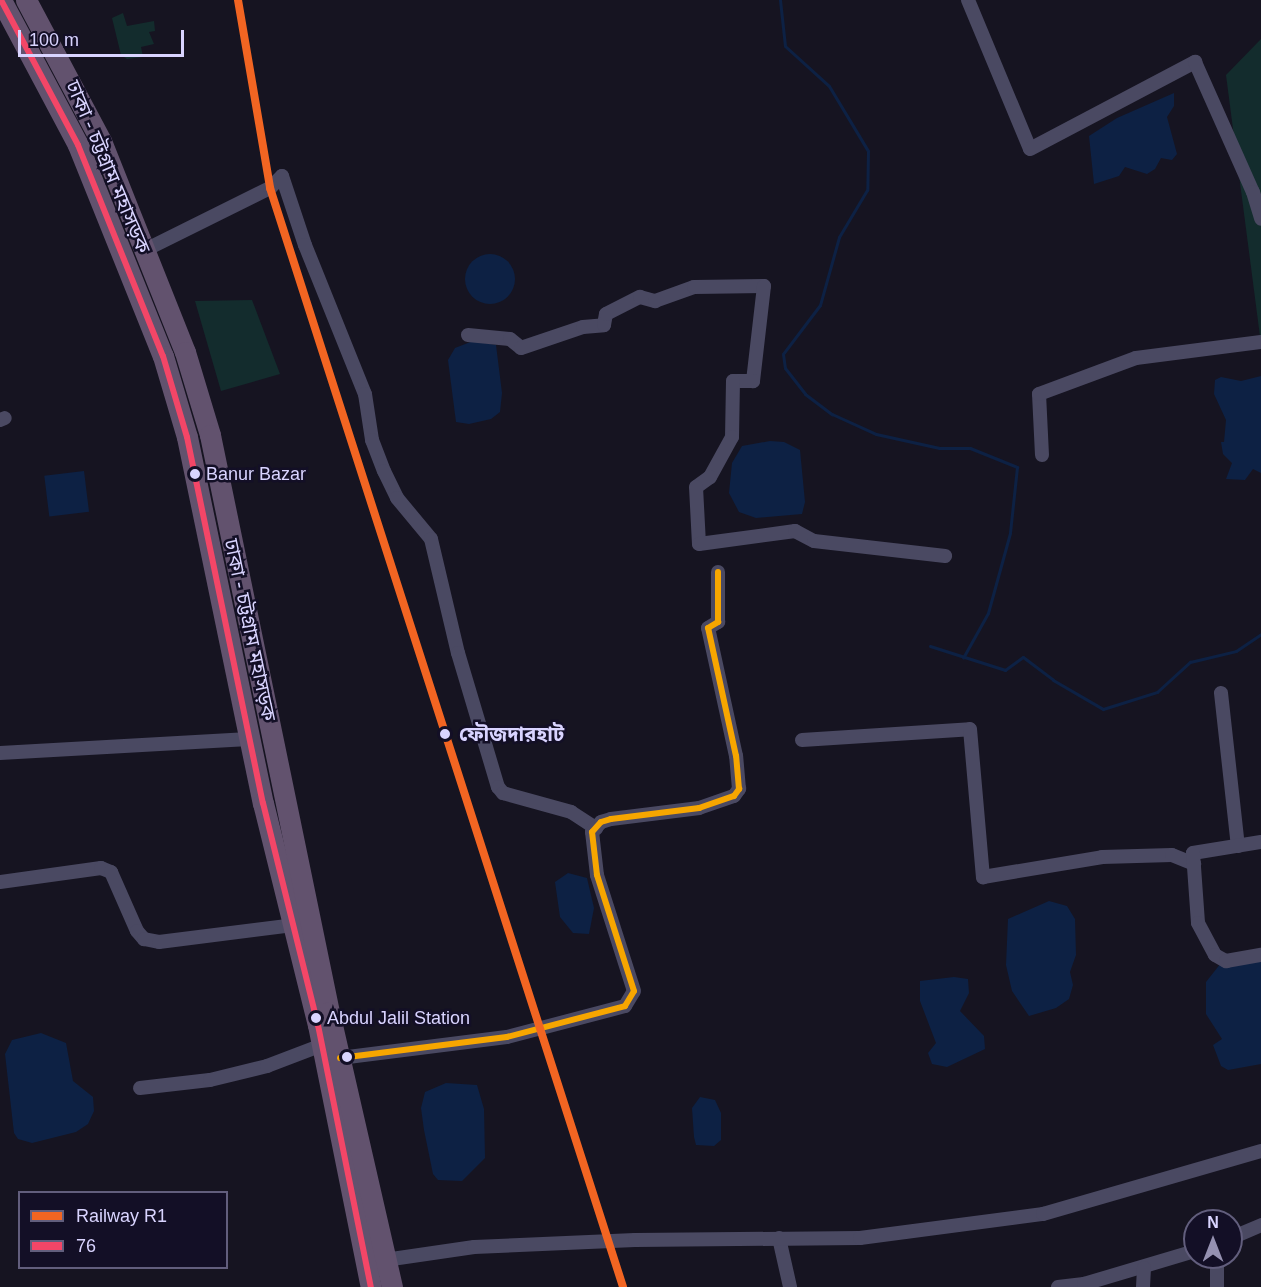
<!DOCTYPE html>
<meta charset="utf-8">
<style>
body{margin:0}
#map{position:relative;width:1261px;height:1287px;overflow:hidden;background:#161421;font-family:Helvetica,"Noto Sans Bengali",sans-serif}
div>[style]{position:absolute}
.green>*{inset:0;background:#132c2d}
.water>*{inset:0;background:#0d2144;transform-origin:0 0}
.round{border-radius:50%}
.stream>*{height:3px;margin:-1.5px;padding:0 1.5px;transform-origin:1.5px;border-radius:1.5px;background:#0d2144}
.minor>*{height:14px;margin:-7px;padding:0 7px;transform-origin:7px;border-radius:7px;background:#4a4962}
.trunk>*{height:21px;margin:-10.5px;padding:0 10.5px;transform-origin:10.5px;border-radius:10.5px;background:#62526e}
.bus-1>*{height:6px;margin:-3px;padding:0 3px;transform-origin:3px;border-radius:3px;background:#f34667}
.bus-2>*{height:6px;margin:-3px;padding:0 3px;transform-origin:3px;border-radius:3px;background:#f7a600}
.rail-1>*{height:8px;margin:-4px;padding:0 4px;transform-origin:4px;border-radius:4px;background:#f26522}
.dots>*{width:16px;height:16px;translate:-50% -50%;box-sizing:border-box;border:3px solid #130f26;border-radius:50%}
span{translate:-50% -50%;white-space:nowrap;text-align:center;line-height:1.15;-webkit-text-stroke:5px #130f26;paint-order:stroke}
.bus-label{font-size:18px;color:#d9d4ff}
.left{translate:0 -50%;text-align:left}
.street-label{font-size:20px;color:#d9d4ff}
.stop-label{font-size:20px;color:#d9d4ff;font-weight:700}
.legend{position:absolute;left:18px;top:1191px;width:210px;height:78px;box-sizing:border-box;background:#130f26;border:2px solid #625e7d;margin:0;padding:8px 10px;list-style:none;font-size:18px;color:#d9d4ff}
.legend li{display:flex;align-items:center;gap:12px;height:30px}
.legend b{width:30px;border:2px solid #625e7d}
.north{position:absolute;left:1183px;top:1209px;width:60px;height:60px;box-sizing:border-box;background:#130f26;border:2px solid #625e7d;border-radius:50%;rotate:0deg;font-size:16px;font-weight:700;line-height:24px;text-align:center;color:#d9d4ff}
.north::after{content:'';display:block;margin:auto;width:21px;height:27px;background:#9591b1;clip-path:polygon(50% 0,100% 100%,50% 72%,0 100%)}
.scale{position:absolute;left:18px;top:30px;width:166px;height:27px;box-sizing:border-box;border:3px solid #d9d4ff;border-top:0;padding-left:8px;font-size:18px;line-height:21px;white-space:nowrap;color:#d9d4ff;-webkit-text-stroke:4px #130f26;paint-order:stroke}
</style>
<div id="map">
<div class="green">
<i style="clip-path:polygon(123px 13px,127px 26px,154px 21px,155px 31px,149px 32px,154px 44px,141px 47px,143px 57px,127px 59px,121px 55px,112px 18px)"></i>
<i style="clip-path:polygon(1261px 39px,1261px 344px,1226px 75px)"></i>
<i style="clip-path:polygon(252px 300px,280px 374px,221px 391px,195px 301px)"></i>
</div>
<div class="water">
<i style="clip-path:polygon(1174px 93px,1174px 106px,1167px 117px,1177px 154px,1172px 160px,1161px 158px,1155px 169px,1147px 174px,1125px 167px,1119px 176px,1094px 184px,1089px 136px,1117px 118px)"></i>
<i class="round" style="left:465px;top:254px;width:50px;height:50px"></i>
<i style="clip-path:polygon(473px 341px,496px 345px,502px 393px,500px 412px,491px 419px,469px 424px,456px 422px,448px 360px,455px 348px)"></i>
<i style="clip-path:polygon(1261px 376px,1261px 473px,1253px 469px,1245px 480px,1226px 479px,1232px 463px,1223px 454px,1221px 442px,1224px 442px,1226px 420px,1214px 394px,1215px 380px,1221px 377px,1241px 381px)"></i>
<i style="clip-path:polygon(770px 441px,784px 442px,800px 450px,805px 502px,802px 514px,756px 518px,739px 512px,729px 493px,732px 463px,742px 446px)"></i>
<i style="left:84px;top:471px;width:41px;height:40px;rotate:83deg"></i>
<i style="clip-path:polygon(568px 873px,587px 878px,594px 908px,589px 934px,573px 933px,560px 917px,555px 882px)"></i>
<i style="clip-path:polygon(1049px 901px,1067px 906px,1075px 919px,1076px 955px,1070px 972px,1073px 985px,1069px 999px,1056px 1008px,1029px 1016px,1012px 991px,1006px 965px,1008px 919px)"></i>
<i style="clip-path:polygon(1261px 960px,1261px 1064px,1228px 1070px,1221px 1066px,1213px 1045px,1222px 1039px,1206px 1014px,1206px 982px,1221px 963px)"></i>
<i style="clip-path:polygon(954px 977px,968px 979px,969px 993px,960px 1011px,984px 1036px,985px 1049px,947px 1067px,932px 1064px,928px 1053px,936px 1043px,920px 1001px,920px 981px)"></i>
<i style="clip-path:polygon(41px 1033px,66px 1043px,73px 1081px,93px 1097px,94px 1111px,88px 1124px,76px 1132px,32px 1143px,18px 1139px,14px 1133px,5px 1054px,12px 1040px)"></i>
<i style="clip-path:polygon(446px 1083px,477px 1085px,484px 1109px,485px 1158px,462px 1181px,438px 1180px,433px 1174px,424px 1130px,421px 1108px,425px 1092px)"></i>
<i style="clip-path:polygon(700px 1097px,715px 1100px,721px 1113px,721px 1140px,714px 1146px,696px 1145px,694px 1137px,692px 1108px)"></i>
</div>
<div class="stream">
<i style="left:780px;top:0;width:46px;rotate:83.8deg"></i>
<i style="left:785px;top:46px;width:59px;rotate:42.3deg"></i>
<i style="left:829px;top:86px;width:76px;rotate:59deg"></i>
<i style="left:868px;top:151px;width:39px;rotate:91deg"></i>
<i style="left:867px;top:190px;width:55px;rotate:120.8deg"></i>
<i style="left:839px;top:237px;width:71px;rotate:105.6deg"></i>
<i style="left:820px;top:305px;width:61px;rotate:127.1deg"></i>
<i style="left:783px;top:354px;width:14px;rotate:82deg"></i>
<i style="left:785px;top:368px;width:33px;rotate:52deg"></i>
<i style="left:805px;top:394px;width:34px;rotate:37deg"></i>
<i style="left:832px;top:414px;width:48px;rotate:24.4deg"></i>
<i style="left:876px;top:434px;width:65px;rotate:12.5deg"></i>
<i style="left:939px;top:448px;width:31px"></i>
<i style="left:970px;top:448px;width:51px;rotate:22deg"></i>
<i style="left:1017px;top:467px;width:66px;rotate:96.1deg"></i>
<i style="left:1010px;top:533px;width:83px;rotate:105.4deg"></i>
<i style="left:988px;top:613px;width:51px;rotate:119.1deg"></i>
<i style="left:930px;top:646px;width:79px;rotate:17.7deg"></i>
<i style="left:1005px;top:670px;width:22px;rotate:-36deg"></i>
<i style="left:1023px;top:657px;width:38px;rotate:37deg"></i>
<i style="left:1053px;top:680px;width:58px;rotate:30.1deg"></i>
<i style="left:1103px;top:709px;width:57px;rotate:-17.5deg"></i>
<i style="left:1157px;top:692px;width:45px;rotate:-42.3deg"></i>
<i style="left:1190px;top:662px;width:47px;rotate:-13.4deg"></i>
<i style="left:1236px;top:651px;width:30px;rotate:-34deg"></i>
</div>
<div class="minor">
<i style="left:968px;top:0;width:161px;rotate:67.4deg"></i>
<i style="left:1030px;top:149px;width:187px;rotate:-27.8deg"></i>
<i style="left:1195px;top:62px;width:142px;rotate:66deg"></i>
<i style="left:1253px;top:192px;width:28px;rotate:73deg"></i>
<i style="left:145px;top:250px;width:140px;rotate:-26.4deg"></i>
<i style="left:270px;top:188px;width:17px;rotate:-45deg"></i>
<i style="left:282px;top:176px;width:73px;rotate:71.6deg"></i>
<i style="left:305px;top:245px;width:161px;rotate:68.1deg"></i>
<i style="left:365px;top:394px;width:47px;rotate:81.3deg"></i>
<i style="left:372px;top:440px;width:33px;rotate:69deg"></i>
<i style="left:384px;top:471px;width:30px;rotate:64deg"></i>
<i style="left:397px;top:498px;width:53px;rotate:50.3deg"></i>
<i style="left:431px;top:539px;width:117px;rotate:76.7deg"></i>
<i style="left:458px;top:653px;width:140px;rotate:73.4deg"></i>
<i style="left:498px;top:787px;width:8px;rotate:50deg"></i>
<i style="left:503px;top:793px;width:71px;rotate:15.6deg"></i>
<i style="left:571px;top:812px;width:30px;rotate:33deg"></i>
<i style="left:468px;top:335px;width:42px;rotate:5.4deg"></i>
<i style="left:510px;top:339px;width:14px;rotate:39deg"></i>
<i style="left:521px;top:348px;width:65px;rotate:-18.7deg"></i>
<i style="left:583px;top:327px;width:21px;rotate:-5deg"></i>
<i style="left:604px;top:325px;width:11px;rotate:-80deg"></i>
<i style="left:606px;top:314px;width:38px;rotate:-27deg"></i>
<i style="left:640px;top:297px;width:16px;rotate:15deg"></i>
<i style="left:655px;top:301px;width:41px;rotate:-19.7deg"></i>
<i style="left:694px;top:287px;width:70px;rotate:-0.8deg"></i>
<i style="left:764px;top:286px;width:96px;rotate:96.6deg"></i>
<i style="left:753px;top:381px;width:20px;rotate:180deg"></i>
<i style="left:733px;top:381px;width:56px;rotate:91deg"></i>
<i style="left:732px;top:437px;width:46px;rotate:118.8deg"></i>
<i style="left:710px;top:477px;width:17px;rotate:144deg"></i>
<i style="left:696px;top:487px;width:57px;rotate:87deg"></i>
<i style="left:699px;top:544px;width:97px;rotate:-7.7deg"></i>
<i style="left:795px;top:531px;width:21px;rotate:28deg"></i>
<i style="left:814px;top:541px;width:132px;rotate:6.5deg"></i>
<i style="left:0;top:420px;width:5px;rotate:-22deg"></i>
<i style="left:1042px;top:455px;width:61px;rotate:-92.8deg"></i>
<i style="left:1039px;top:394px;width:103px;rotate:-20.4deg"></i>
<i style="left:1136px;top:358px;width:126px;rotate:-7.3deg"></i>
<i style="left:1221px;top:693px;width:154px;rotate:83.7deg"></i>
<i style="left:802px;top:740px;width:168px;rotate:-3.7deg"></i>
<i style="left:970px;top:729px;width:149px;rotate:85deg"></i>
<i style="left:983px;top:877px;width:121px;rotate:-9.5deg"></i>
<i style="left:1102px;top:857px;width:70px;rotate:-1.6deg"></i>
<i style="left:1172px;top:855px;width:24px;rotate:22deg"></i>
<i style="left:0;top:753px;width:249px;rotate:-3.2deg"></i>
<i style="left:1261px;top:842px;width:69px;rotate:170.8deg"></i>
<i style="left:1193px;top:853px;width:70px;rotate:85.9deg"></i>
<i style="left:1198px;top:923px;width:36px;rotate:62deg"></i>
<i style="left:1215px;top:955px;width:13px;rotate:29deg"></i>
<i style="left:1226px;top:961px;width:36px;rotate:-10deg"></i>
<i style="left:0;top:882px;width:102px;rotate:-7.9deg"></i>
<i style="left:101px;top:868px;width:11px;rotate:22deg"></i>
<i style="left:111px;top:872px;width:64px;rotate:66.2deg"></i>
<i style="left:137px;top:931px;width:11px;rotate:49deg"></i>
<i style="left:144px;top:939px;width:15px;rotate:11deg"></i>
<i style="left:159px;top:942px;width:135px;rotate:-7.2deg"></i>
<i style="left:340px;top:1058px;width:168px;rotate:-7.2deg"></i>
<i style="left:507px;top:1037px;width:122px;rotate:-14.7deg"></i>
<i style="left:625px;top:1006px;width:17px;rotate:-59deg"></i>
<i style="left:634px;top:991px;width:122px;rotate:-107.7deg"></i>
<i style="left:597px;top:875px;width:43px;rotate:-96.6deg"></i>
<i style="left:592px;top:832px;width:13px;rotate:-48deg"></i>
<i style="left:601px;top:822px;width:10px;rotate:-17deg"></i>
<i style="left:611px;top:819px;width:89px;rotate:-7.1deg"></i>
<i style="left:699px;top:808px;width:37px;rotate:-19deg"></i>
<i style="left:734px;top:796px;width:9px;rotate:-54deg"></i>
<i style="left:739px;top:789px;width:33px;rotate:-95deg"></i>
<i style="left:736px;top:756px;width:131px;rotate:-102.3deg"></i>
<i style="left:708px;top:628px;width:12px;rotate:-31deg"></i>
<i style="left:718px;top:622px;width:50px;rotate:-90deg"></i>
<i style="left:140px;top:1088px;width:70px;rotate:-6.5deg"></i>
<i style="left:210px;top:1080px;width:59px;rotate:-13.8deg"></i>
<i style="left:267px;top:1066px;width:59px;rotate:-20.9deg"></i>
<i style="left:779px;top:1238px;width:50px;rotate:77.3deg"></i>
<i style="left:1231px;top:1238px;width:33px;rotate:-23deg"></i>
<i style="left:385px;top:1260px;width:90px;rotate:-8.3deg"></i>
<i style="left:474px;top:1247px;width:161px;rotate:-2.5deg"></i>
<i style="left:635px;top:1240px;width:225px;rotate:-0.5deg"></i>
<i style="left:860px;top:1238px;width:185px;rotate:-7.5deg"></i>
<i style="left:1043px;top:1214px;width:227px;rotate:-16.1deg"></i>
<i style="left:1058px;top:1287px;width:26px;rotate:-7deg"></i>
<i style="left:1084px;top:1284px;width:116px;rotate:-16.6deg"></i>
<i style="left:1143px;top:1287px;width:19px;rotate:-87deg"></i>
<i style="left:1217px;top:1287px;width:30px;rotate:-90deg"></i>
</div>
<div class="trunk">
<i style="left:1px;top:0;width:164px;rotate:62deg"></i>
<i style="left:78px;top:145px;width:227px;rotate:68.1deg"></i>
<i style="left:163px;top:356px;width:84px;rotate:73.5deg"></i>
<i style="left:187px;top:437px;width:374px;rotate:78.3deg"></i>
<i style="left:263px;top:803px;width:229px;rotate:76.1deg"></i>
<i style="left:318px;top:1025px;width:267px;rotate:78.6deg"></i>
<i style="left:26px;top:0;width:160px;rotate:62deg"></i>
<i style="left:101px;top:141px;width:227px;rotate:68.3deg"></i>
<i style="left:185px;top:352px;width:87px;rotate:73.2deg"></i>
<i style="left:210px;top:435px;width:589px;rotate:78.35deg"></i>
<i style="left:329px;top:1012px;width:282px;rotate:77.1deg"></i>
</div>
<div class="bus-1">
<i style="left:1px;top:0;width:164px;rotate:62deg"></i>
<i style="left:78px;top:145px;width:227px;rotate:68.1deg"></i>
<i style="left:163px;top:356px;width:84px;rotate:73.5deg"></i>
<i style="left:187px;top:437px;width:374px;rotate:78.3deg"></i>
<i style="left:263px;top:803px;width:229px;rotate:76.1deg"></i>
<i style="left:318px;top:1025px;width:267px;rotate:78.6deg"></i>
</div>
<div class="bus-2">
<i style="left:340px;top:1058px;width:168px;rotate:-7.2deg"></i>
<i style="left:507px;top:1037px;width:122px;rotate:-14.7deg"></i>
<i style="left:625px;top:1006px;width:17px;rotate:-59deg"></i>
<i style="left:634px;top:991px;width:122px;rotate:-107.7deg"></i>
<i style="left:597px;top:875px;width:43px;rotate:-96.6deg"></i>
<i style="left:592px;top:832px;width:13px;rotate:-48deg"></i>
<i style="left:601px;top:822px;width:10px;rotate:-17deg"></i>
<i style="left:611px;top:819px;width:89px;rotate:-7.1deg"></i>
<i style="left:699px;top:808px;width:37px;rotate:-19deg"></i>
<i style="left:734px;top:796px;width:9px;rotate:-54deg"></i>
<i style="left:739px;top:789px;width:33px;rotate:-95deg"></i>
<i style="left:736px;top:756px;width:131px;rotate:-102.3deg"></i>
<i style="left:708px;top:628px;width:12px;rotate:-31deg"></i>
<i style="left:718px;top:622px;width:50px;rotate:-90deg"></i>
</div>
<div class="rail-1">
<i style="left:238px;top:0;width:191px;rotate:80.3deg"></i>
<i style="left:270px;top:188px;width:1154px;rotate:72.19deg"></i>
</div>
<div class="dots">
<i style="left:195px;top:474px;background:#d9d4ff"></i>
<i style="left:445px;top:734px;background:#d9d4ff"></i>
<i style="left:316px;top:1018px;background:#d9d4ff"></i>
<i style="left:347px;top:1057px;background:#d9d4ff"></i>
</div>
<div class="bus-label">
<span class="left" style="left:206px;top:474px">Banur Bazar</span>
<span class="left" style="left:327px;top:1018px">Abdul Jalil Station</span>
</div>
<div class="street-label">
<span style="left:108px;top:167px;rotate:67deg">ঢাকা - চট্টগ্রাম মহাসড়ক</span>
<span style="left:250px;top:630px;rotate:78deg">ঢাকা - চট্টগ্রাম মহাসড়ক</span>
</div>
<div class="stop-label">
<span class="left" style="left:459px;top:734px">ফৌজদারহাট</span>
</div>
<ul class="legend">
<li><b style="height:8px;background:#f26522"></b>Railway R1</li>
<li><b style="height:8px;background:#f34667"></b>76</li>
</ul>
<div class="north">N</div>
<div class="scale">100 m</div>
</div>
